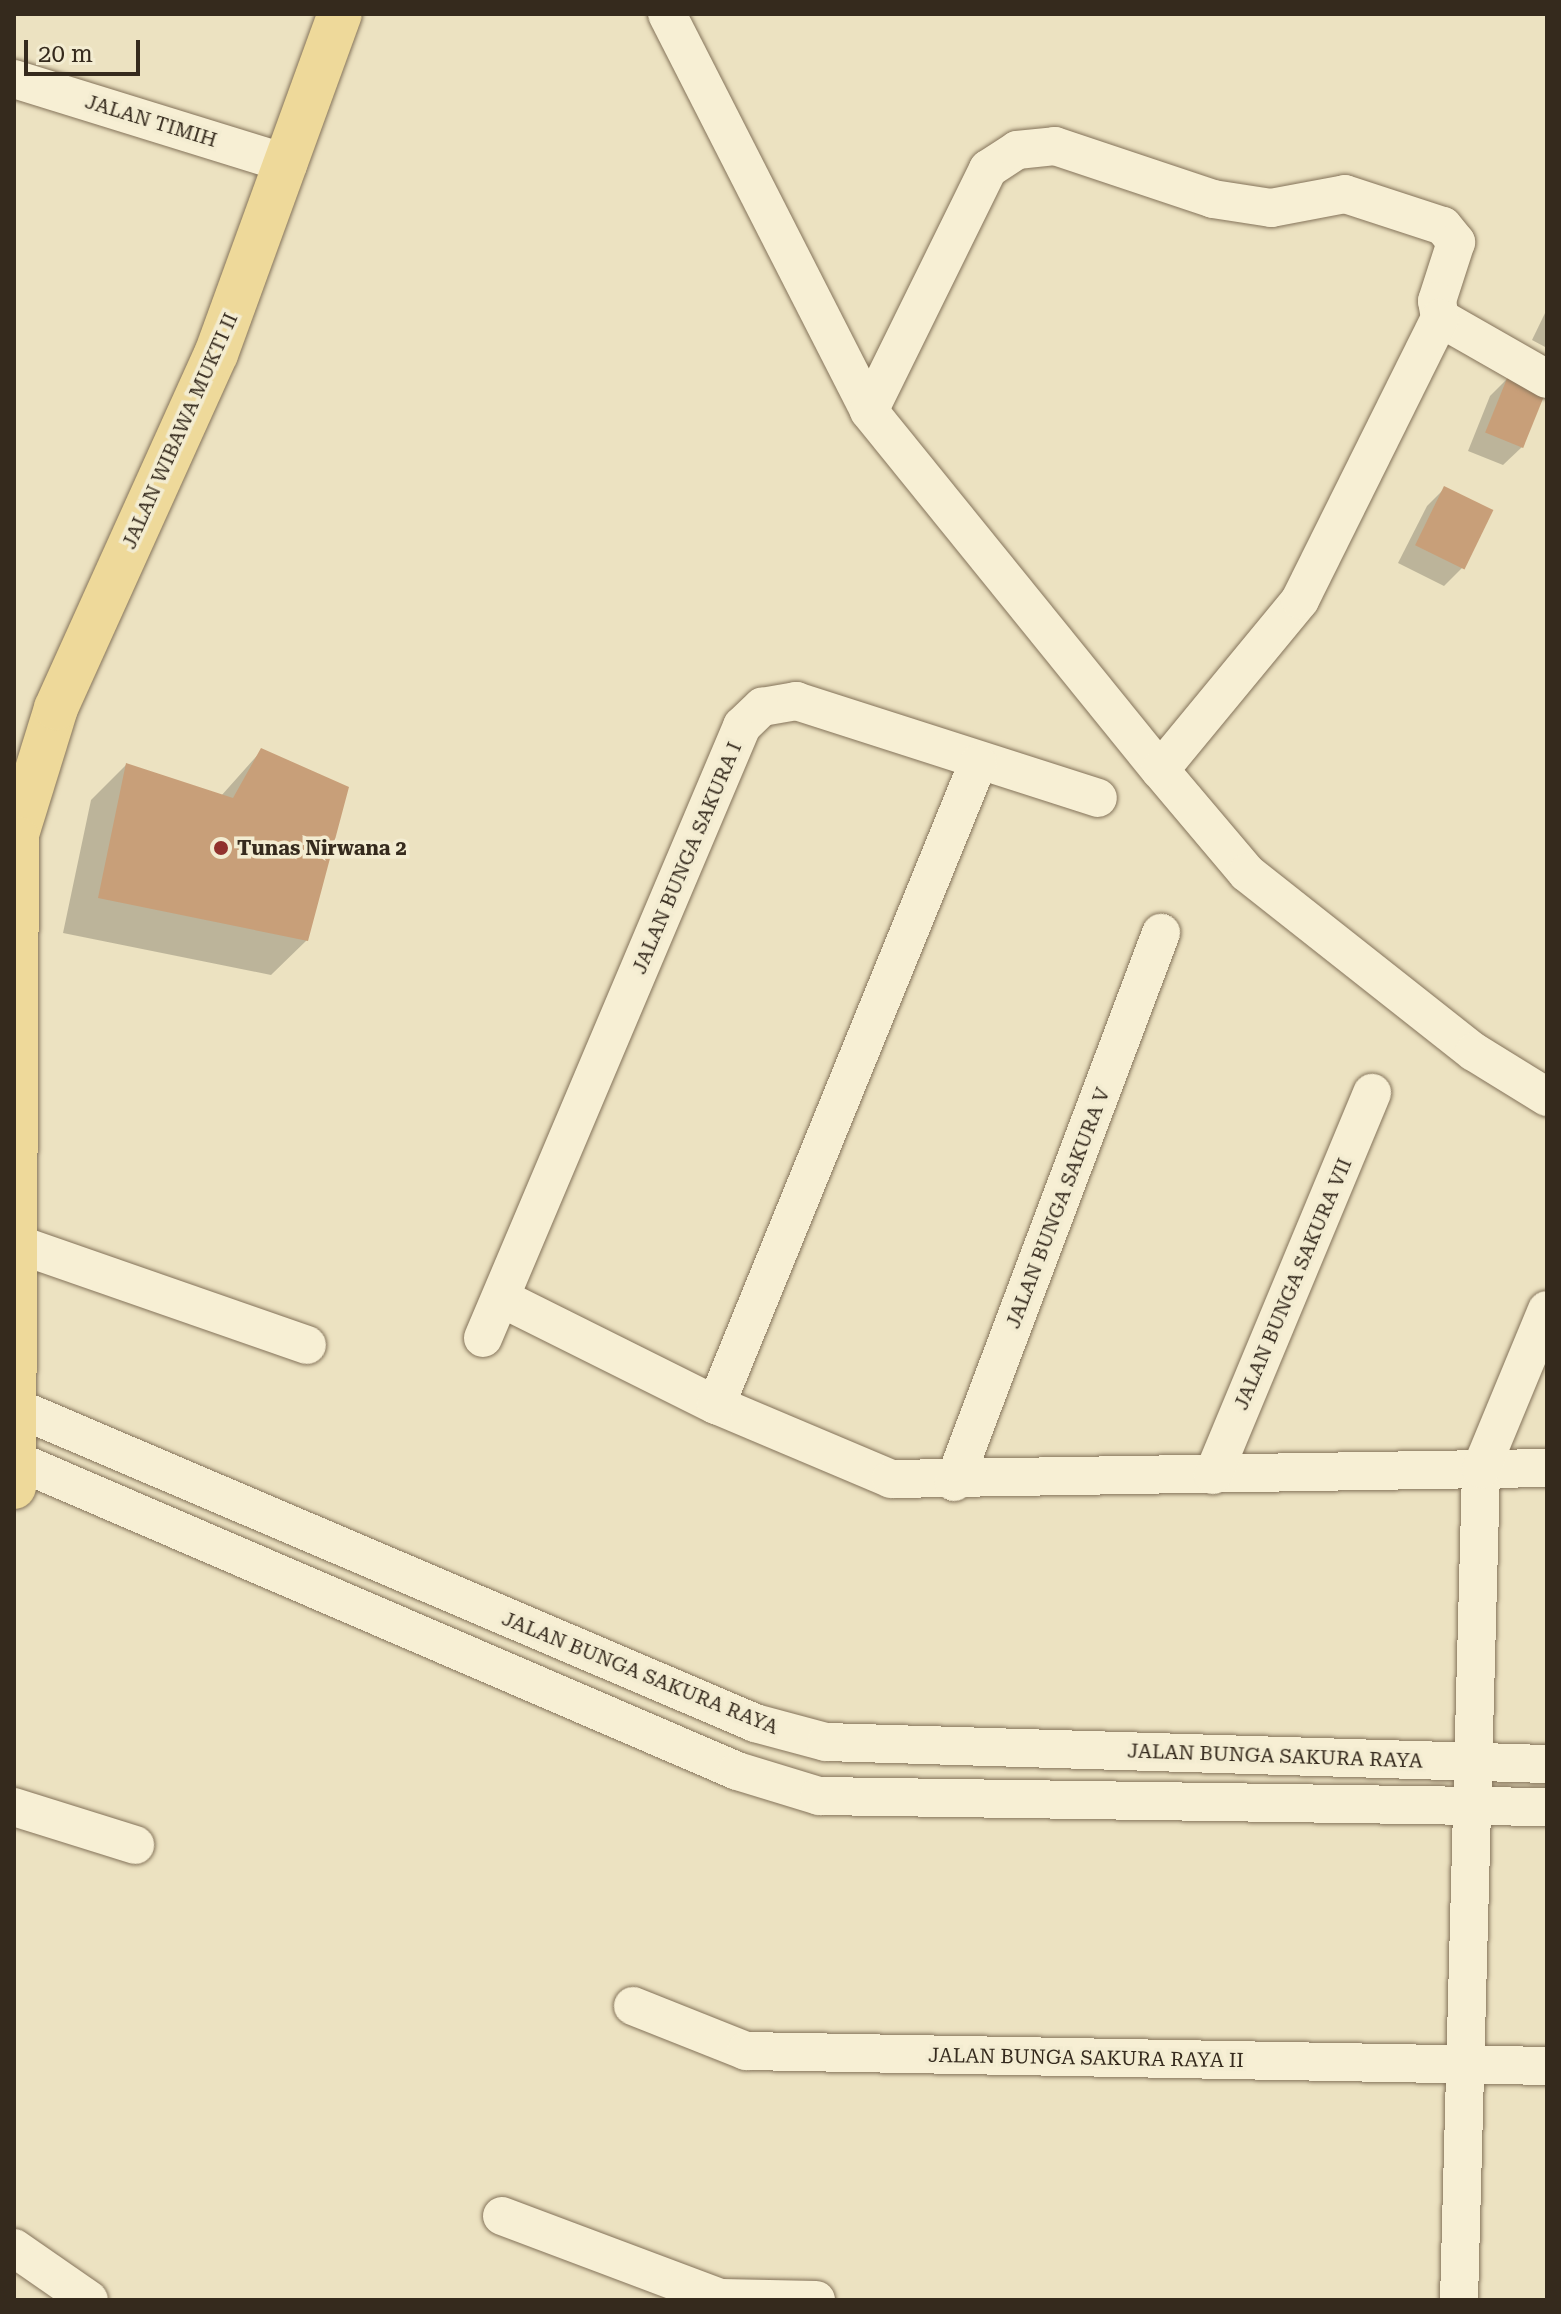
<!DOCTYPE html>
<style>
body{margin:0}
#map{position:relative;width:1561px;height:2314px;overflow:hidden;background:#ece2c1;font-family:"Roboto Serif",serif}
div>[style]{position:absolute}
.shadow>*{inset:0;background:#0003}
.building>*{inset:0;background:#c89f79;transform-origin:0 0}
.roads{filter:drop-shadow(0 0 2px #84735a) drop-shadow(0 0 2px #84735a)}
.minor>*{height:38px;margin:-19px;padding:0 19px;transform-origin:19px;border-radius:19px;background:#f7efd4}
.major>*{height:44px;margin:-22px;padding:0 22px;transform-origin:22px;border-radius:22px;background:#eed99a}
.dots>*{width:22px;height:22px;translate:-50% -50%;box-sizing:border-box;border:4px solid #f3ecd1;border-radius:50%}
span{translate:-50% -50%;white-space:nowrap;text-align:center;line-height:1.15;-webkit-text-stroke:7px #f3ecd1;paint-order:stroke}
.street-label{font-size:20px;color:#352a1d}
.poi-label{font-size:20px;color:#352a1d;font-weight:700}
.left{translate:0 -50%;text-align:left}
.frame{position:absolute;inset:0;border:16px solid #352a1d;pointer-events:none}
.scale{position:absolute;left:24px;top:40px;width:116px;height:36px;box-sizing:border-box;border:4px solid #352a1d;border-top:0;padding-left:10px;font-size:24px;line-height:28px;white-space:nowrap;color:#352a1d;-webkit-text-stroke:6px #f3ecd1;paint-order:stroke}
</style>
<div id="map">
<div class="shadow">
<i style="clip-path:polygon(1547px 309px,1547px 348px,1532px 340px)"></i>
<i style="clip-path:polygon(1508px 378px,1522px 447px,1503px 465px,1468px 451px,1490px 396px)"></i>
<i style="clip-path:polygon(1445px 488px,1491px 511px,1462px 568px,1444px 586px,1398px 563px,1427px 506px)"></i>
<i style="clip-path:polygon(262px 750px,307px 940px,271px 975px,63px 933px,91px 800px,126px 765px,221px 796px)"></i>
</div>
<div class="building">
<i style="left:1508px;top:376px;width:41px;height:61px;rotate:22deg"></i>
<i style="left:1444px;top:486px;width:55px;height:66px;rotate:26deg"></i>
<i style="clip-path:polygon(261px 748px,349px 787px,308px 941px,98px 898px,126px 763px,233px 798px)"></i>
</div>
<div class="roads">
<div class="minor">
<i style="left:667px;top:14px;width:445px;rotate:63deg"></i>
<i style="left:869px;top:411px;width:462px;rotate:51deg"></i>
<i style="left:1160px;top:770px;width:135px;rotate:49.8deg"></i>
<i style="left:1247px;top:873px;width:289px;rotate:38.3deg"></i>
<i style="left:1474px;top:1052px;width:86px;rotate:31.7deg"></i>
<i style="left:14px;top:79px;width:287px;rotate:17.2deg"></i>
<i style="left:869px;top:411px;width:270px;rotate:-63.8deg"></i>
<i style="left:988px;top:169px;width:35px;rotate:-33deg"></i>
<i style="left:1017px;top:150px;width:38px;rotate:-6deg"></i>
<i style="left:1055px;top:146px;width:167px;rotate:18.5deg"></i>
<i style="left:1213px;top:199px;width:59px;rotate:8.8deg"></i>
<i style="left:1271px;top:208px;width:75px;rotate:-10.7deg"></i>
<i style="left:1345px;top:194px;width:103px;rotate:18.1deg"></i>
<i style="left:1443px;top:226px;width:21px;rotate:51deg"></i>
<i style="left:1456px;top:242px;width:62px;rotate:107.9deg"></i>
<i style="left:1437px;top:301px;width:17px;rotate:80deg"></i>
<i style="left:1440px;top:318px;width:123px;rotate:29.7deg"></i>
<i style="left:1160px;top:770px;width:220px;rotate:-50.5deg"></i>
<i style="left:1300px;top:600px;width:315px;rotate:-63.6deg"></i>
<i style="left:17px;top:1244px;width:307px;rotate:19.2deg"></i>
<i style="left:503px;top:1299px;width:238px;rotate:26.5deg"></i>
<i style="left:716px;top:1405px;width:190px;rotate:22.9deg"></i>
<i style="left:891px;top:1479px;width:656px;rotate:-0.96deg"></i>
<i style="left:483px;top:1338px;width:665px;rotate:-67.06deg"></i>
<i style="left:742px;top:726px;width:28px;rotate:-44deg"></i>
<i style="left:762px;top:707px;width:35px;rotate:-10deg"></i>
<i style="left:796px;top:701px;width:317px;rotate:17.8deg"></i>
<i style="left:716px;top:1405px;width:693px;rotate:-67.8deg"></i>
<i style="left:15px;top:1407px;width:805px;rotate:23.12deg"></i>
<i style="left:755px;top:1723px;width:73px;rotate:15deg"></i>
<i style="left:826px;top:1742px;width:721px;rotate:1.75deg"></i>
<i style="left:15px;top:1460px;width:786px;rotate:23.3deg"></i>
<i style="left:737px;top:1771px;width:86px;rotate:17deg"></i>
<i style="left:819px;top:1796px;width:728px;rotate:0.87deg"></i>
<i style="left:1213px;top:1475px;width:414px;rotate:-67.4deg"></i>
<i style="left:954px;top:1482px;width:587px;rotate:-69.34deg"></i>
<i style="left:14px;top:1807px;width:127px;rotate:17.4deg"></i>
<i style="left:633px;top:2006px;width:122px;rotate:21.7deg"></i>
<i style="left:746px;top:2051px;width:801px;rotate:1.07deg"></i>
<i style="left:502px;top:2216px;width:239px;rotate:20.6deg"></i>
<i style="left:14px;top:2248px;width:91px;rotate:34.7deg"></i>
<i style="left:722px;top:2298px;width:94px;rotate:1.2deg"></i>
<i style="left:1459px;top:2300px;width:831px;rotate:-88.48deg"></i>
<i style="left:1481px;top:1469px;width:172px;rotate:-67.5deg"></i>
</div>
<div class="major">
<i style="left:14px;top:844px;width:142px;rotate:-72.8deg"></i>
<i style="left:56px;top:708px;width:388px;rotate:-65.7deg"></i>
<i style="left:216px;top:354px;width:362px;rotate:-70deg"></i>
<i style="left:14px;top:1487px;width:649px;rotate:-89.74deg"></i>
</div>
</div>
<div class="dots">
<i style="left:221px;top:848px;background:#91322d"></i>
</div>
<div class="street-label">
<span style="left:151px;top:121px;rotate:17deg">JALAN TIMIH</span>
<span style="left:180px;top:431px;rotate:-66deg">JALAN WIBAWA MUKTI II</span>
<span style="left:687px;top:858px;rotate:-67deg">JALAN BUNGA SAKURA I</span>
<span style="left:1058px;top:1208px;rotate:-69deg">JALAN BUNGA SAKURA V</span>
<span style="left:1293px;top:1284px;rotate:-67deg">JALAN BUNGA SAKURA VII</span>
<span style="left:640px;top:1673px;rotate:22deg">JALAN BUNGA SAKURA RAYA</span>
<span style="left:1275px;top:1756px;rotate:2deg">JALAN BUNGA SAKURA RAYA</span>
<span style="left:1086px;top:2058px;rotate:1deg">JALAN BUNGA SAKURA RAYA II</span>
</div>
<div class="poi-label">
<span class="left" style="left:237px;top:848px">Tunas Nirwana 2</span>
</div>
<div class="frame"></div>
<div class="scale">20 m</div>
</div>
